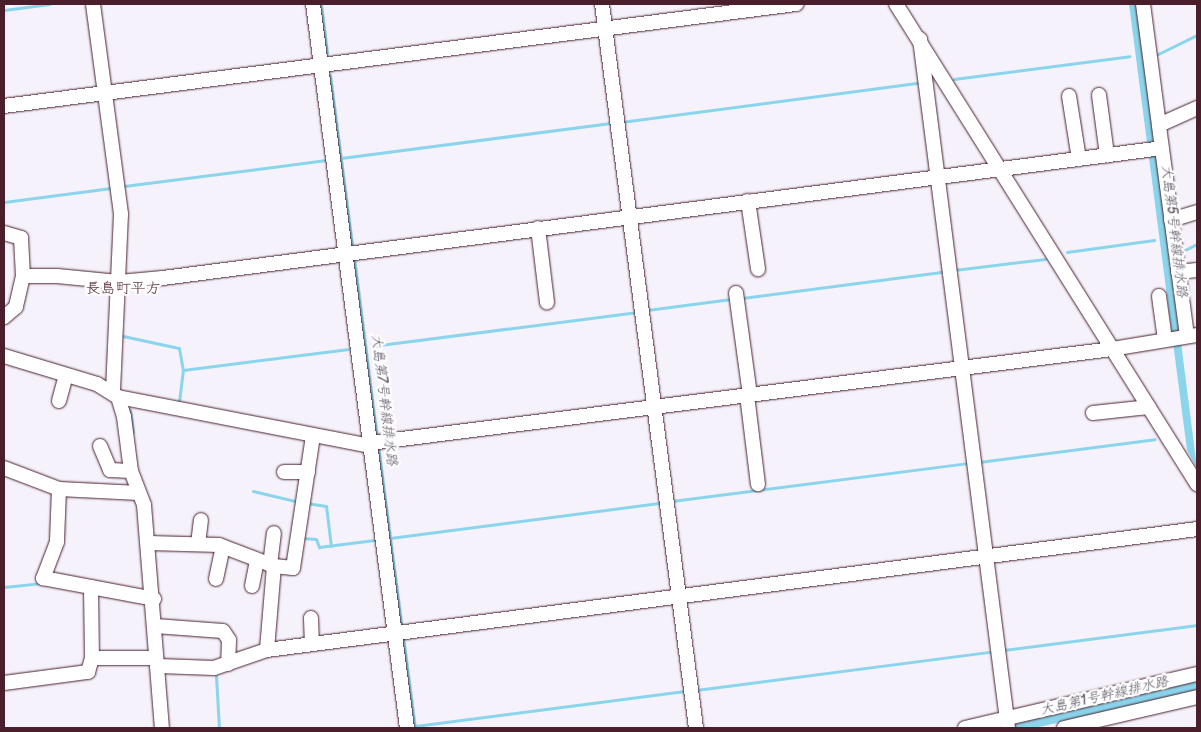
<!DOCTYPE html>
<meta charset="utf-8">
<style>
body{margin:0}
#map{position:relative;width:1201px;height:732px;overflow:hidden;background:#f5f2fc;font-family:"Balsamiq Sans","Klee One",sans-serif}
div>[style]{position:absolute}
.water>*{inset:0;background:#8bd5ec}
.stream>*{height:3px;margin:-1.5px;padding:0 1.5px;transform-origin:1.5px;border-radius:1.5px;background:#8bd5ec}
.roads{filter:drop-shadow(0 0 1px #4a1f2b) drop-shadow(0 0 1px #4a1f2b)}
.minor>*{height:14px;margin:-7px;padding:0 7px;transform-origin:7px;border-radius:7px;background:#fff}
span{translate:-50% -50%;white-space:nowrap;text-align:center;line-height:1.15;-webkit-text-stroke:4.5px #fff;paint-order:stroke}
.water-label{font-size:14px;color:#5e5665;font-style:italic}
.quarter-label{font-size:15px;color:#4a1f2b}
.frame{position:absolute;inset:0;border:5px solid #4a1f2b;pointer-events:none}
</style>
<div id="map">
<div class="water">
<i style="clip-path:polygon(1129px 4px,1138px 4px,1197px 468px,1187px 450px)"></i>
<i style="clip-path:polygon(1197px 679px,1197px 690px,1035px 728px,992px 728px)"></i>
</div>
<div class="stream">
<i style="left:321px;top:4px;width:49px;rotate:83deg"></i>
<i style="left:4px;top:10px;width:46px;rotate:-7.4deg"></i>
<i style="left:1154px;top:56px;width:48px;rotate:-26deg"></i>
<i style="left:330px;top:75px;width:177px;rotate:82.6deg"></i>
<i style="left:954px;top:79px;width:177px;rotate:-7.4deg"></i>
<i style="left:621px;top:122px;width:300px;rotate:-7.5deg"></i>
<i style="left:341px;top:158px;width:272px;rotate:-7.4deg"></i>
<i style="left:124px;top:186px;width:204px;rotate:-7.3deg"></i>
<i style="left:4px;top:202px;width:108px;rotate:-7.5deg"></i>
<i style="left:1067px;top:252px;width:88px;rotate:-7.9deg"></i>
<i style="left:1181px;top:252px;width:18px;rotate:-27deg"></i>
<i style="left:354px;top:257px;width:183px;rotate:82.8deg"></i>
<i style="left:954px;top:270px;width:92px;rotate:-6.9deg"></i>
<i style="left:742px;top:298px;width:201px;rotate:-7.4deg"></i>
<i style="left:647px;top:310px;width:85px;rotate:-7.5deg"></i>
<i style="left:123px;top:336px;width:57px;rotate:12.1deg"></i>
<i style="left:179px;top:348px;width:22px;rotate:80deg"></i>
<i style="left:183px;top:370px;width:167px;rotate:-7.2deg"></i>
<i style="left:372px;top:346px;width:266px;rotate:-7.3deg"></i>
<i style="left:179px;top:402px;width:32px;rotate:-83deg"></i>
<i style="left:130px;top:410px;width:22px;rotate:82deg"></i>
<i style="left:378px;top:445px;width:187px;rotate:82.6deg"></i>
<i style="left:979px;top:462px;width:177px;rotate:-7.4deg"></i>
<i style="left:253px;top:491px;width:47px;rotate:13.4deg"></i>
<i style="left:672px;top:501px;width:298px;rotate:-7.3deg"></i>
<i style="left:307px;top:503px;width:19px;rotate:9deg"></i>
<i style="left:326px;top:506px;width:40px;rotate:82.9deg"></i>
<i style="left:303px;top:538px;width:13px;rotate:4deg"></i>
<i style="left:316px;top:539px;width:9px;rotate:69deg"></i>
<i style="left:319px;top:547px;width:56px;rotate:-7.1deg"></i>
<i style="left:390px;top:538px;width:273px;rotate:-7.4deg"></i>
<i style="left:4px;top:587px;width:37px;rotate:-6deg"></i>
<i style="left:403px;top:636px;width:93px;rotate:82.6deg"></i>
<i style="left:1003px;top:650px;width:196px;rotate:-7.3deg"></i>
<i style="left:216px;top:676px;width:52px;rotate:86.7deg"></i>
<i style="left:696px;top:690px;width:296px;rotate:-7.4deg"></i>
<i style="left:415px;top:726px;width:272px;rotate:-7.4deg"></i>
</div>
<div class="roads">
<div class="minor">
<i style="left:93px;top:4px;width:212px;rotate:82.4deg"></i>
<i style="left:121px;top:214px;width:179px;rotate:92.6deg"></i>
<i style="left:313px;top:4px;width:730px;rotate:82.6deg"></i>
<i style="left:602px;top:4px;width:730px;rotate:82.6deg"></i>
<i style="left:896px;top:4px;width:567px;rotate:57.91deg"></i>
<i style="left:1143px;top:4px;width:122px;rotate:82.5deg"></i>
<i style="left:920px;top:39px;width:695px;rotate:82.72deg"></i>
<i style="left:1099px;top:95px;width:61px;rotate:82.4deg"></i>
<i style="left:1069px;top:96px;width:64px;rotate:81deg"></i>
<i style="left:4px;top:106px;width:799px;rotate:-7.34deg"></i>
<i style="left:748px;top:201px;width:69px;rotate:81.6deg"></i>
<i style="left:1171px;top:220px;width:27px;rotate:-17deg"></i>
<i style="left:538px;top:228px;width:75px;rotate:83.1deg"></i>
<i style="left:4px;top:233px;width:18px;rotate:16deg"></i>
<i style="left:21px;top:238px;width:38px;rotate:87deg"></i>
<i style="left:23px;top:276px;width:32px;rotate:103deg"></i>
<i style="left:16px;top:307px;width:16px;rotate:140deg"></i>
<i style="left:1178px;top:272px;width:19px;rotate:-6deg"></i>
<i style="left:23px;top:276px;width:34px"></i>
<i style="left:57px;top:276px;width:62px;rotate:5.5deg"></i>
<i style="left:119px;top:282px;width:44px;rotate:-5.2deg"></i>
<i style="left:163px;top:278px;width:1007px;rotate:-7.41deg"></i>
<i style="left:736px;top:293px;width:103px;rotate:82.2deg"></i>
<i style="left:1159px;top:296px;width:44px;rotate:82.2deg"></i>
<i style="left:1187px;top:336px;width:213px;rotate:-97.6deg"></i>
<i style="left:1159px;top:125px;width:42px;rotate:-24.1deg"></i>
<i style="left:4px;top:356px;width:97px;rotate:16.8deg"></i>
<i style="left:97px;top:384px;width:25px;rotate:32deg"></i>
<i style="left:118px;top:397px;width:258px;rotate:11deg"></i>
<i style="left:747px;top:395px;width:90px;rotate:83deg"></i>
<i style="left:118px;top:397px;width:21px;rotate:73deg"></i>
<i style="left:124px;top:417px;width:54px;rotate:82.6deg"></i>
<i style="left:131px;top:471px;width:36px;rotate:69deg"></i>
<i style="left:144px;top:505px;width:224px;rotate:85.4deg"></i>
<i style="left:59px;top:401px;width:27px;rotate:-75deg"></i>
<i style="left:1093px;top:413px;width:56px;rotate:-6.1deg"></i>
<i style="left:370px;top:443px;width:748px;rotate:-7.22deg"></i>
<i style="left:1112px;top:349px;width:86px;rotate:-9.4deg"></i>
<i style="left:100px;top:446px;width:26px;rotate:67deg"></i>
<i style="left:110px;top:470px;width:21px;rotate:3deg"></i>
<i style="left:4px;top:468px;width:59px;rotate:20.9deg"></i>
<i style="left:59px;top:489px;width:80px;rotate:2.9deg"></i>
<i style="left:284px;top:472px;width:24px"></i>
<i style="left:59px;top:489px;width:53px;rotate:92.2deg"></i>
<i style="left:57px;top:542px;width:39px;rotate:111deg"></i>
<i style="left:43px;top:578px;width:113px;rotate:10.7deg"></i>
<i style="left:149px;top:543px;width:70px;rotate:1.6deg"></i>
<i style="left:219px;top:545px;width:59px;rotate:20.9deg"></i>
<i style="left:274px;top:566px;width:84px;rotate:94.8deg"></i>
<i style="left:198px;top:544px;width:24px;rotate:-83deg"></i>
<i style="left:270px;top:565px;width:32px;rotate:-83deg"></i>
<i style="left:274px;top:566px;width:19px;rotate:6deg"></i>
<i style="left:293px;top:568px;width:134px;rotate:-81.4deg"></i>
<i style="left:216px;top:579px;width:33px;rotate:-78deg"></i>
<i style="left:252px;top:586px;width:26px;rotate:-79deg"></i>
<i style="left:91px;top:587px;width:71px;rotate:89.2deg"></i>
<i style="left:311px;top:618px;width:26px;rotate:88deg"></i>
<i style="left:155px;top:626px;width:68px;rotate:4.2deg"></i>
<i style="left:223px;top:631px;width:11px;rotate:56deg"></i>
<i style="left:229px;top:640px;width:24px;rotate:92deg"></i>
<i style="left:159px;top:666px;width:55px;rotate:2.1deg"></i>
<i style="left:214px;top:668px;width:56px;rotate:-18.8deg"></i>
<i style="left:267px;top:650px;width:938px;rotate:-7.41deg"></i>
<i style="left:4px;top:683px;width:85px;rotate:-7.5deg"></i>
<i style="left:88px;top:672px;width:15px;rotate:-74deg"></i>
<i style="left:92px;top:658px;width:64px"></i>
<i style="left:965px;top:728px;width:238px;rotate:-13.1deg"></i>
<i style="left:1064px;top:728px;width:137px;rotate:-13.1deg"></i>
</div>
</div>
<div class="water-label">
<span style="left:1174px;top:231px;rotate:83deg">大島第5号幹線排水路</span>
<span style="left:384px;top:400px;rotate:83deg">大島第7号幹線排水路</span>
<span style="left:1104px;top:696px;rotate:-13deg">大島第1号幹線排水路</span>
</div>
<div class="quarter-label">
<span style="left:123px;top:289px">長島町平方</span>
</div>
<div class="frame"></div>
</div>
